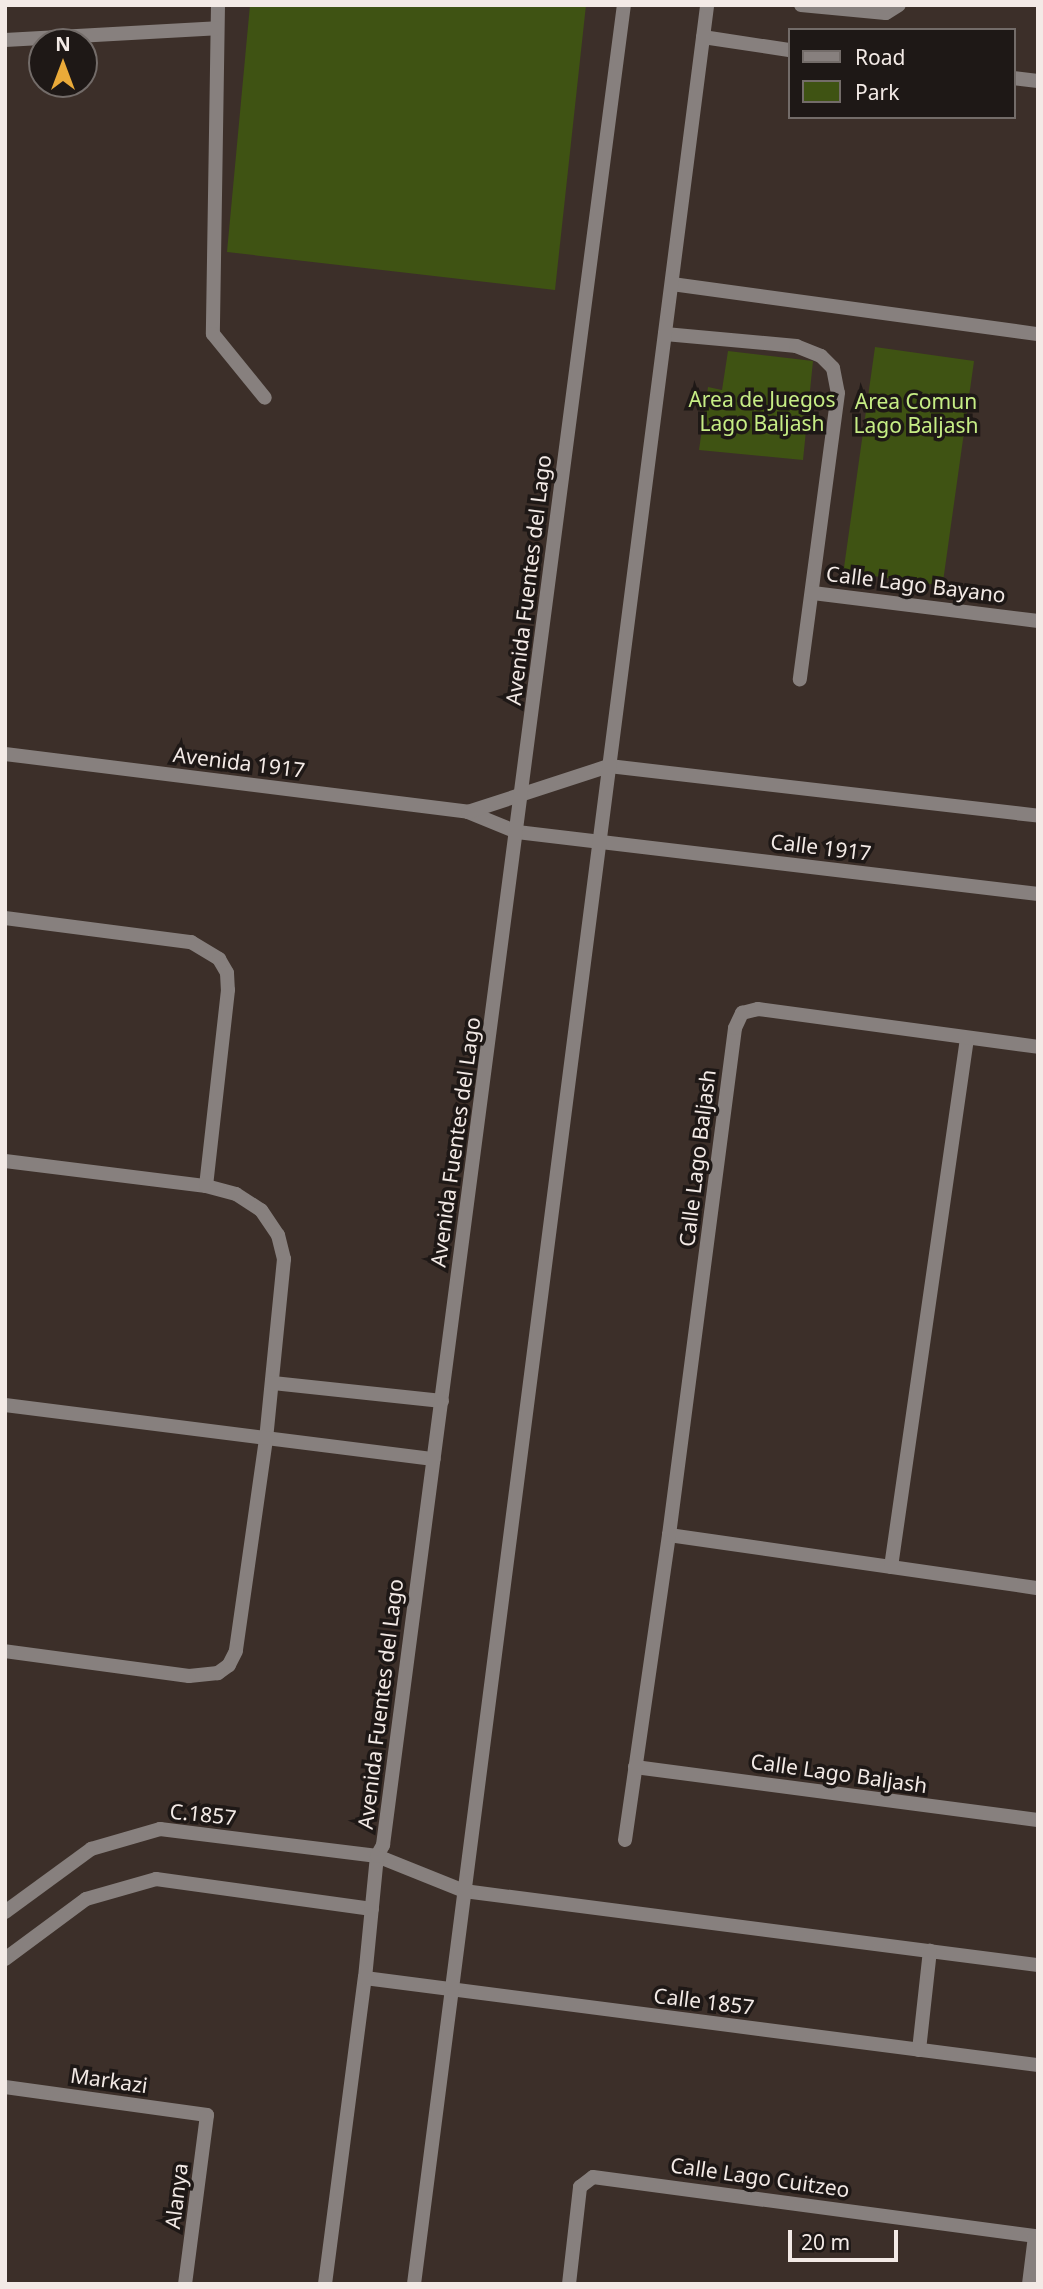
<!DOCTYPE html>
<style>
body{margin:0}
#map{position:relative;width:1043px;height:2289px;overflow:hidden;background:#3c2f29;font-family:"Noto Sans",sans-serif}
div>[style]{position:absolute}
.green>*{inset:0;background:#3f5313;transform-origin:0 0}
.service>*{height:14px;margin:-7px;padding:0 7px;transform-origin:7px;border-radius:7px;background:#87807e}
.minor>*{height:14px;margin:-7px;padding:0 7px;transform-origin:7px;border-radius:7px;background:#87807e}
span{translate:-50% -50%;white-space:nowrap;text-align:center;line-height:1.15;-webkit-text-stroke:7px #1e1816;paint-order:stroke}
.park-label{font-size:21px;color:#c6ed85}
.street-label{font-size:21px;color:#f3eae6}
.frame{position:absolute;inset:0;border:7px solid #f3eae6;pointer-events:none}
.legend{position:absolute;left:788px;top:28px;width:228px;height:91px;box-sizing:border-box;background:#1e1816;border:2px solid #736c69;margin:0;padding:9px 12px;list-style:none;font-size:21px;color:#f3eae6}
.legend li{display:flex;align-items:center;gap:14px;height:35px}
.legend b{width:35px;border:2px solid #736c69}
.north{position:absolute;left:28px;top:28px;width:70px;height:70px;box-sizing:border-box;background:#1e1816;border:2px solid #736c69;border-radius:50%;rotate:0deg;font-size:19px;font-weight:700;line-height:28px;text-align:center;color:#f3eae6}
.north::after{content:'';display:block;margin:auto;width:24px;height:32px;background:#eaaa39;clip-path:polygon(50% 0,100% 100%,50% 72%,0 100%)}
.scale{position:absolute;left:788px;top:2230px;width:110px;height:32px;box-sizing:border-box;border:4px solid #f3eae6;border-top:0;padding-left:9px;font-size:21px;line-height:24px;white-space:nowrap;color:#f3eae6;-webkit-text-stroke:5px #1e1816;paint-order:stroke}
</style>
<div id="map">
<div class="green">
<i style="clip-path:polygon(250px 5px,586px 5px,555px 290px,227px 252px)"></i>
<i style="left:875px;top:347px;width:100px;height:227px;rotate:8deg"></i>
<i style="clip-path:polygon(728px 351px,813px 361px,803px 460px,699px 450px,708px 387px,722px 390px)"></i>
</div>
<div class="service">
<i style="left:218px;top:5px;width:329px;rotate:90.9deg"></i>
<i style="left:213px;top:334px;width:82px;rotate:50.9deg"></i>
<i style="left:5px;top:40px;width:212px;rotate:-3.2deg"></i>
</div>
<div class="minor">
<i style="left:801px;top:5px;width:85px;rotate:5.4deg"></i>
<i style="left:886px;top:13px;width:15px;rotate:-32deg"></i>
<i style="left:703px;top:37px;width:87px;rotate:8.6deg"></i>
<i style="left:1013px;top:78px;width:25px;rotate:7deg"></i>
<i style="left:672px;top:284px;width:369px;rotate:7.8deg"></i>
<i style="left:665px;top:334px;width:132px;rotate:5.2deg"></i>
<i style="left:796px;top:346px;width:27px;rotate:22deg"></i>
<i style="left:821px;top:356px;width:17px;rotate:45deg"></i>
<i style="left:833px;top:368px;width:25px;rotate:79deg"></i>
<i style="left:838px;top:393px;width:289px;rotate:97.6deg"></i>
<i style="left:813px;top:593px;width:227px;rotate:7.1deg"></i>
<i style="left:5px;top:754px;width:467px;rotate:7.1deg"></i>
<i style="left:468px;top:812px;width:53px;rotate:22.2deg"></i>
<i style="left:517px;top:832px;width:525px;rotate:6.79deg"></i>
<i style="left:468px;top:812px;width:148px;rotate:-18.1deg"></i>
<i style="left:609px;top:766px;width:432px;rotate:6.6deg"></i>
<i style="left:5px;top:918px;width:188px;rotate:7.4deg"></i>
<i style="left:191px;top:942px;width:33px;rotate:31deg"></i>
<i style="left:219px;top:959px;width:16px;rotate:60deg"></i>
<i style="left:227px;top:973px;width:17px;rotate:87deg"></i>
<i style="left:228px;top:990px;width:197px;rotate:96.4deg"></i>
<i style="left:5px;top:1161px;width:203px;rotate:7.1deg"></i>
<i style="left:206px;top:1186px;width:31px;rotate:15deg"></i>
<i style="left:236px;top:1194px;width:30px;rotate:33deg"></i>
<i style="left:261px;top:1210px;width:30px;rotate:56deg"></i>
<i style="left:278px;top:1235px;width:25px;rotate:76deg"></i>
<i style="left:284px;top:1259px;width:181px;rotate:95.7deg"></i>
<i style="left:266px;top:1439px;width:214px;rotate:98.1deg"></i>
<i style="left:236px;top:1651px;width:16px;rotate:117deg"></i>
<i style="left:229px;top:1665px;width:14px;rotate:144deg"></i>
<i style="left:218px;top:1673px;width:29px;rotate:174deg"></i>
<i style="left:189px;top:1676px;width:186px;rotate:-172.3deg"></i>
<i style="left:273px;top:1383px;width:170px;rotate:6.1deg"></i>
<i style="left:5px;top:1405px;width:432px;rotate:7.2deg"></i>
<i style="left:669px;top:1535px;width:373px;rotate:8.2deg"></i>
<i style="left:891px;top:1567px;width:534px;rotate:-81.82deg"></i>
<i style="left:635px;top:1767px;width:406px;rotate:7.5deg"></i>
<i style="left:625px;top:1840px;width:308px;rotate:-81.8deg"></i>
<i style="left:669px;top:1535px;width:511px;rotate:-82.58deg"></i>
<i style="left:735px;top:1028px;width:17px;rotate:-65deg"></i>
<i style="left:742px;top:1013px;width:16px;rotate:-14deg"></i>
<i style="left:758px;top:1009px;width:283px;rotate:7.7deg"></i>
<i style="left:5px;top:1912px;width:107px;rotate:-36.2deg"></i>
<i style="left:91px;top:1849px;width:72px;rotate:-16.2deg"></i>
<i style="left:160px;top:1829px;width:219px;rotate:7.1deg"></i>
<i style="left:377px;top:1856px;width:94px;rotate:21.9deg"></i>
<i style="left:464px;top:1891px;width:579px;rotate:7.35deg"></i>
<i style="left:5px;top:1959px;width:101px;rotate:-36.5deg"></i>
<i style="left:86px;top:1899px;width:73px;rotate:-15.9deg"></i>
<i style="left:156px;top:1879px;width:218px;rotate:7.9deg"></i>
<i style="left:365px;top:1978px;width:679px;rotate:7.37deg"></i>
<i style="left:919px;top:2050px;width:100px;rotate:-83.7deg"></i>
<i style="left:5px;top:2087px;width:204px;rotate:7.9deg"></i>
<i style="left:207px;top:2115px;width:170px;rotate:97.4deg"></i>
<i style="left:325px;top:2284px;width:309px;rotate:-82.6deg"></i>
<i style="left:365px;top:1978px;width:123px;rotate:-84.4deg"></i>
<i style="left:377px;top:1856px;width:13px;rotate:-61deg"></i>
<i style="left:383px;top:1845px;width:1856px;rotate:-82.54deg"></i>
<i style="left:414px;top:2284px;width:2298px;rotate:-82.67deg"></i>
<i style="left:569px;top:2284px;width:98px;rotate:-83.5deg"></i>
<i style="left:580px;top:2187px;width:16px;rotate:-38deg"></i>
<i style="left:593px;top:2177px;width:449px;rotate:7.6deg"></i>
<i style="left:1029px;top:2284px;width:48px;rotate:-82.9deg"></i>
</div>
<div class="park-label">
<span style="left:762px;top:411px">Area de Juegos<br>Lago Baljash</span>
<span style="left:916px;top:413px">Area Comun<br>Lago Baljash</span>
</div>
<div class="street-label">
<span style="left:528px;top:580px;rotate:-83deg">Avenida Fuentes del Lago</span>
<span style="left:916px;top:584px;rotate:7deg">Calle Lago Bayano</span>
<span style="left:239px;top:762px;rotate:7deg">Avenida 1917</span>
<span style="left:821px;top:847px;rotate:7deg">Calle 1917</span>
<span style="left:455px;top:1142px;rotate:-82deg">Avenida Fuentes del Lago</span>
<span style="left:697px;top:1158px;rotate:-83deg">Calle Lago Baljash</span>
<span style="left:380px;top:1704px;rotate:-83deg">Avenida Fuentes del Lago</span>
<span style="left:839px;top:1773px;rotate:8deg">Calle Lago Baljash</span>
<span style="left:203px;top:1814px;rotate:6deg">C.1857</span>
<span style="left:704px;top:2001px;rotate:7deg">Calle 1857</span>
<span style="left:109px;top:2080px;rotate:8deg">Markazi</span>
<span style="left:760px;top:2177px;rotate:8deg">Calle Lago Cuitzeo</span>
<span style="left:176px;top:2196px;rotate:-83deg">Alanya</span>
</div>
<div class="frame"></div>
<ul class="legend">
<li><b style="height:9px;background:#87807e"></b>Road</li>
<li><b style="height:19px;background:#3f5313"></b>Park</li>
</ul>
<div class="north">N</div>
<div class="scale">20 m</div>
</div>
